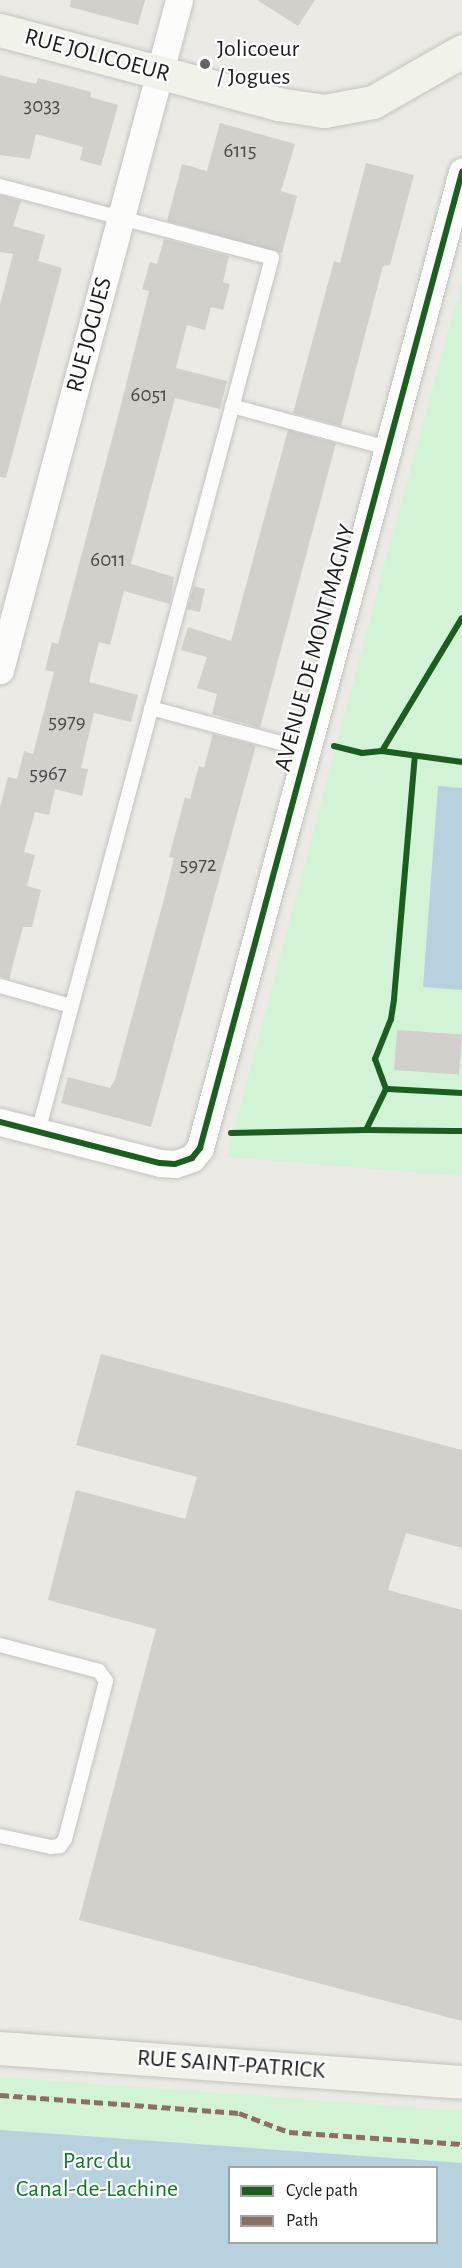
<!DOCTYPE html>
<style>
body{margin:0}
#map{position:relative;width:462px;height:2268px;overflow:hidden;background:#ebeae4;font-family:"Alegreya Sans",sans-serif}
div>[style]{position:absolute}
.park>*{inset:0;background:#d2f3d6}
.water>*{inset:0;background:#b7d1de}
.building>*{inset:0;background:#d1d0cb;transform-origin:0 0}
.roads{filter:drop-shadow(0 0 2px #c3c3c0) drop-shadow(0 0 2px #c3c3c0)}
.lane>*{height:14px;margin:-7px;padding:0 7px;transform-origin:7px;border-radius:7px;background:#fcfcfb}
.street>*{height:27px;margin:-13.5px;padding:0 13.5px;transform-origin:13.5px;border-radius:13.5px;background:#fcfcfb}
.secondary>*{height:33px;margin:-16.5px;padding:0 16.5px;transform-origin:16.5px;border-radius:16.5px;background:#f1f2e9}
.quiet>*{height:4.5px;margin-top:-2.25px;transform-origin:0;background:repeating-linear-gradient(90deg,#8d6e63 0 9px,transparent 0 13.5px)}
.cycleway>*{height:6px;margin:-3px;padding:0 3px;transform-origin:3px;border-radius:3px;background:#1b5e20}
.dots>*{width:16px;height:16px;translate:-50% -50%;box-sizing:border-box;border:3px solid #fff;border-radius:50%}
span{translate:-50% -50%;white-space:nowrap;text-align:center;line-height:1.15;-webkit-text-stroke:4.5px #fff;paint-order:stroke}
.number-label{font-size:21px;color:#494948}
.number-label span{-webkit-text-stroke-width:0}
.poi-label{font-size:24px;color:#1c1c1c}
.left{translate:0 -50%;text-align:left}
.street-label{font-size:24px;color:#1c1c1c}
.park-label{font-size:24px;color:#0a7a25}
.legend{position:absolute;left:228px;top:2166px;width:210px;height:78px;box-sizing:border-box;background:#fff;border:2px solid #a4a4a4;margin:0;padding:8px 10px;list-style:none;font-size:18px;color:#1c1c1c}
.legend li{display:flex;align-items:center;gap:12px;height:30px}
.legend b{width:30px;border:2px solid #a4a4a4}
</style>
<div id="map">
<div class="park">
<i style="clip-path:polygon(462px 281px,462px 1176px,227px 1157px,385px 563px)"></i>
<i style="clip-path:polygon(evenodd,0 2077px,462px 2111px,462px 2268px,0 2268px,0 2077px,230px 2168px,436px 2168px,436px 2242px,230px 2242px,230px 2168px)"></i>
</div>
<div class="water">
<i style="clip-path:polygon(438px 786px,462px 788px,462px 990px,423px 987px)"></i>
<i style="clip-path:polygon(evenodd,0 2130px,462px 2163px,462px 2268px,0 2268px,0 2130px,230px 2168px,436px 2168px,436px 2242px,230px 2242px,230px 2168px)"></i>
</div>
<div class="building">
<i style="clip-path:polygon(71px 0,145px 0,138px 25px,70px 7px)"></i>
<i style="clip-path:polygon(257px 0,315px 0,298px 26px)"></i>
<i style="clip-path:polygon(0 75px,36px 84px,38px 78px,91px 92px,90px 97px,118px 105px,101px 166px,80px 160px,83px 147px,36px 134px,30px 159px,0 155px)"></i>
<i style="clip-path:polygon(220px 123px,295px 144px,281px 191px,297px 196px,282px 253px,167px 221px,182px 164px,207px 171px)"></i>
<i style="clip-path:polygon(366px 163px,414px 175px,390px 265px,383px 266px,341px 426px,293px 413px,334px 261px,340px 263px)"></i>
<i style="clip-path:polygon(0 195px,21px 201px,13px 226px,45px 235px,38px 261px,62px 268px,6px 478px,0 477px,0 305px,13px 254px,0 252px)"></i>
<i style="clip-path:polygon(164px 239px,229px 256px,223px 282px,230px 284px,223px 310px,211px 307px,205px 330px,187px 325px,176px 368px,227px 381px,220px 409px,175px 398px,131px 564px,174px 577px,170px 604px,124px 591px,110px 645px,99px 642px,89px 682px,138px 695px,131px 722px,94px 713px,81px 768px,88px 769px,82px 796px,55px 789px,49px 815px,35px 812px,24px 852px,35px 855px,27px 886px,41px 890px,32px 927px,23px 927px,9px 979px,0 977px,0 807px,8px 777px,17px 779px,24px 751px,33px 754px,54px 672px,45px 670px,52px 642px,58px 644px,122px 401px,149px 291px,142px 289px,150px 262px,157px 264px)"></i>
<i style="clip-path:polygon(288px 430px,336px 443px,260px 728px,212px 714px,217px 694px,197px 688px,207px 657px,181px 650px,188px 627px,231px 641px)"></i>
<i style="clip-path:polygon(194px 586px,205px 589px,200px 612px,187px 609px)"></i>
<i style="clip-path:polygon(213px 734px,255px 745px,255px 749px,151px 1127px,61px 1103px,68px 1077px,110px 1088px,115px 1080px,164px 899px,174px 858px,169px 857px,185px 797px,190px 799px,199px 766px,204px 768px)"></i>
<i style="left:397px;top:1030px;width:65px;height:40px;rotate:4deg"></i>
<i style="clip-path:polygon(101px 1354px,462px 1450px,462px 1548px,406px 1533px,388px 1590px,462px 1610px,462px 2021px,79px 1920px,156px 1629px,48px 1600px,76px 1490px,185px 1519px,197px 1477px,76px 1445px)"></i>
</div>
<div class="roads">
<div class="lane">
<i style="left:0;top:186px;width:281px;rotate:14.8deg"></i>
<i style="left:272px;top:258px;width:905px;rotate:104.99deg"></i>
<i style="left:232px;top:406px;width:162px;rotate:15.1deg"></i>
<i style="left:151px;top:708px;width:162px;rotate:15.1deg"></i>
<i style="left:0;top:986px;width:74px;rotate:15.7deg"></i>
<i style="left:0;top:1645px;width:102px;rotate:14.7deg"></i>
<i style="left:99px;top:1671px;width:12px;rotate:55deg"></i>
<i style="left:106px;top:1681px;width:163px;rotate:104.5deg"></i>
<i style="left:65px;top:1839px;width:9px;rotate:126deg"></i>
<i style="left:60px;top:1846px;width:9px;rotate:174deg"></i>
<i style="left:51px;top:1847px;width:52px;rotate:-167.8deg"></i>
</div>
<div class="street">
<i style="left:0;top:670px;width:693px;rotate:-75.04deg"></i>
<i style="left:0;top:1122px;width:165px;rotate:14.4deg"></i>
<i style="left:160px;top:1163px;width:15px;rotate:4deg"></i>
<i style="left:175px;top:1164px;width:18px;rotate:-19deg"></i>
<i style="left:192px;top:1158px;width:13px;rotate:-51deg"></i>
<i style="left:200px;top:1148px;width:1011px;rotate:-74.97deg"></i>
</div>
<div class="secondary">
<i style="left:0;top:30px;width:288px;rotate:14.9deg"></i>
<i style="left:278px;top:104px;width:47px;rotate:8.7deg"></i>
<i style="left:324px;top:111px;width:50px;rotate:-10.4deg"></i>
<i style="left:373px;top:102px;width:103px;rotate:-29.8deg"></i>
<i style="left:0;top:2048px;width:463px;rotate:4.2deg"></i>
</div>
</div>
<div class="quiet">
<i style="left:0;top:2095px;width:240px;rotate:4.3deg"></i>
<i style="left:239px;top:2113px;width:53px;rotate:20.8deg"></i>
<i style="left:289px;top:2132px;width:173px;rotate:4deg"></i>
</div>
<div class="cycleway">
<i style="left:334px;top:746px;width:29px;rotate:14deg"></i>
<i style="left:362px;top:753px;width:20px;rotate:-6deg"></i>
<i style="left:382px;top:751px;width:155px;rotate:-59deg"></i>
<i style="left:382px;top:751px;width:81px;rotate:7.8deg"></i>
<i style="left:386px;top:1089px;width:76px;rotate:3deg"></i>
<i style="left:0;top:1122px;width:165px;rotate:14.4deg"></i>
<i style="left:160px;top:1163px;width:15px;rotate:4deg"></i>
<i style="left:175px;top:1164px;width:18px;rotate:-19deg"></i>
<i style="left:192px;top:1158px;width:13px;rotate:-51deg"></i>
<i style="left:200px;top:1148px;width:1011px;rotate:-74.97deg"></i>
<i style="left:366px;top:1130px;width:96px;rotate:0.6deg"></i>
<i style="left:231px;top:1133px;width:135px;rotate:-1.3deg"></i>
<i style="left:366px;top:1130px;width:46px;rotate:-64deg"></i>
<i style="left:386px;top:1089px;width:32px;rotate:-110deg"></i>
<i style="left:375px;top:1059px;width:43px;rotate:-68.2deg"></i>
<i style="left:391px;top:1019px;width:20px;rotate:-81deg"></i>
<i style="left:394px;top:999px;width:244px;rotate:-85.1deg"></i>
</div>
<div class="dots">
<i style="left:205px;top:64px;background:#646462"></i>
</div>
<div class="number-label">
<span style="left:42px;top:106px">3033</span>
<span style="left:240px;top:151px">6115</span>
<span style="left:149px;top:395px">6051</span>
<span style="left:108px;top:560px">6011</span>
<span style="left:67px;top:722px">5979</span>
<span style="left:48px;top:774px">5967</span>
<span style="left:198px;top:865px">5972</span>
</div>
<div class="poi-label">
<span class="left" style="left:217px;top:64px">Jolicoeur<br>/ Jogues</span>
</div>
<div class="street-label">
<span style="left:97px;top:56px;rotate:15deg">RUE JOLICOEUR</span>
<span style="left:90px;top:335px;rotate:-75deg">RUE JOGUES</span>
<span style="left:316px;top:648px;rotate:-75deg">AVENUE DE MONTMAGNY</span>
<span style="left:231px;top:2065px;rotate:4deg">RUE SAINT-PATRICK</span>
</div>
<div class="park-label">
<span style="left:97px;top:2176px">Parc du<br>Canal-de-Lachine</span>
</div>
<ul class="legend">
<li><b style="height:8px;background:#1b5e20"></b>Cycle path</li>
<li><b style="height:8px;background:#8d6e63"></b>Path</li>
</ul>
</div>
